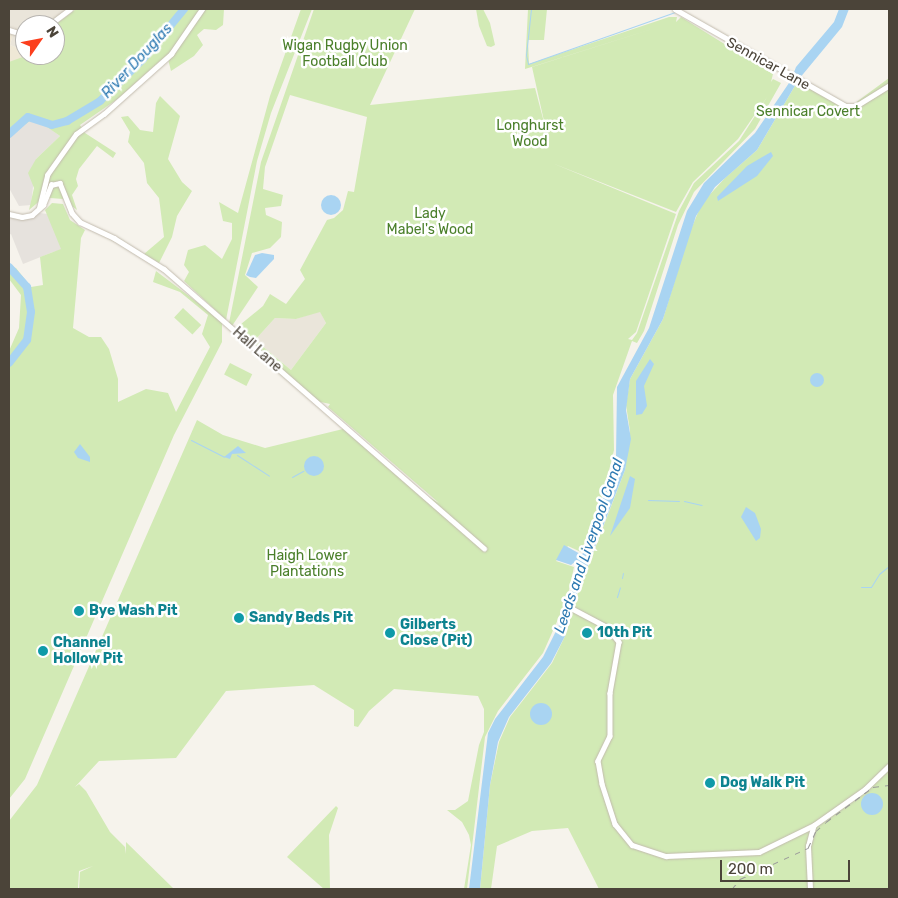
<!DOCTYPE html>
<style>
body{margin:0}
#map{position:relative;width:898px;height:898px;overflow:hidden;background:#f6f3ec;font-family:Rubik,sans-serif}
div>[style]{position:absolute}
.residential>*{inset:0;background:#eae5da}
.industrial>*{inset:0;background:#e6e2dd}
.education>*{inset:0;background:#efe8d6}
.green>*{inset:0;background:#d2eab5;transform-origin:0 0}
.water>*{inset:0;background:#a9d4f2}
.round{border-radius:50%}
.stream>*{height:1px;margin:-0.5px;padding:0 0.5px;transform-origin:0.5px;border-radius:0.5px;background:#a9d4f2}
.river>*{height:8px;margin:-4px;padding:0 4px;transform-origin:4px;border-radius:4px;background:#a9d4f2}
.roads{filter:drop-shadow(0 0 1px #c2bbae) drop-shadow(0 0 1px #c2bbae)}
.minor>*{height:4.5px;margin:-2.25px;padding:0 2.25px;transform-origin:2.25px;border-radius:2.25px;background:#fff}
.rail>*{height:1px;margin-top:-0.5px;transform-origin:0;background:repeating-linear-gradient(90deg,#9a9a9a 0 6px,transparent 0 12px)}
.dots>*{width:14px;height:14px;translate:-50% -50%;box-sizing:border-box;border:2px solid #fff;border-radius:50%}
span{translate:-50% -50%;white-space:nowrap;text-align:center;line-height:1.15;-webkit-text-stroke:5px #fff;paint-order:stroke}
.park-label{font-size:14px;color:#4a7f2a}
.street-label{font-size:14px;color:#4b4439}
.culture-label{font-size:14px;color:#0d838f;font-weight:700}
.left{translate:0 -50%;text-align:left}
.water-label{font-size:15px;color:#2e7ab2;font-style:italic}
.frame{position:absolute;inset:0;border:10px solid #4b4439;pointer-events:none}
.north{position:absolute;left:15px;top:15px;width:50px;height:50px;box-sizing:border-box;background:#fff;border:1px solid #b7b4b0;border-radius:50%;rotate:57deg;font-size:14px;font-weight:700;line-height:20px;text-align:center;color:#4b4439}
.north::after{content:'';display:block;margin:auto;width:18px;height:22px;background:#fc3f1d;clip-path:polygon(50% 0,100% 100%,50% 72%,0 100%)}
.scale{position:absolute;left:720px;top:860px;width:130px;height:22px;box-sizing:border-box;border:2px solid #4b4439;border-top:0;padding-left:6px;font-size:15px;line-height:18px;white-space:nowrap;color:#4b4439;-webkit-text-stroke:4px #fff;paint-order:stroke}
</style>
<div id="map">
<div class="residential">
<i style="clip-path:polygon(9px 9px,68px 9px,55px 25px,25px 25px,25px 51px,10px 45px,15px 28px,9px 27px)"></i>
<i style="clip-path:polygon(320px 311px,326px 323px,291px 370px,255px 340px,275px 318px,296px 319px)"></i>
</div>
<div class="industrial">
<i style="clip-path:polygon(34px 117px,60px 136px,36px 159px,31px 205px,19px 206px,9px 188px,9px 136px)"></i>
<i style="clip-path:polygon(39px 213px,65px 216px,76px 248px,53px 252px,23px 264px,11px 234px,9px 235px,9px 216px,28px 219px)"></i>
</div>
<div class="education">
<i style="clip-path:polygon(9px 34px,13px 35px,10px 45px,25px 51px,25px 55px,32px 55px,9px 97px)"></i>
</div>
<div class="green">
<i style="clip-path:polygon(76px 9px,224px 9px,223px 25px,216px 30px,204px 29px,197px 35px,203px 45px,194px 56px,171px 71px,168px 59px,161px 60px,119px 98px,80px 125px,85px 133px,116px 153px,113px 158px,97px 146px,79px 169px,76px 179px,78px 186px,72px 195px,77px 210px,63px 199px,50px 198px,42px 199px,29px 210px,34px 188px,28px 173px,36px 159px,60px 136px,34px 118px,9px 136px,9px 62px,28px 55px,55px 55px,55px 25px)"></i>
<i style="clip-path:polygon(301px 9px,312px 9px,271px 113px,257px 161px,226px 320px,184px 281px,189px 272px,184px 265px,188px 250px,205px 245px,222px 259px,232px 239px,232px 223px,223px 221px,219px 202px,238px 213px,270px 96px)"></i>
<i style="clip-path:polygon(evenodd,314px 9px,415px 9px,370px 105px,535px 88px,546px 130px,532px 67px,668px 24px,525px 69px,528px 9px,547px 9px,544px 40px,528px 40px,529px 64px,669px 17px,677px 17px,676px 22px,681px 17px,773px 74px,771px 82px,773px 79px,781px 83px,755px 129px,694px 192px,678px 225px,644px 331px,637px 343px,632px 341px,613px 395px,614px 450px,603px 495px,581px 552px,568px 546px,556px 561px,574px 567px,567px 599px,543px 653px,498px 711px,485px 737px,467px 889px,464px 889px,471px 845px,469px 835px,462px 822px,447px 810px,455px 810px,468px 801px,479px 745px,484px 732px,484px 709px,478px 696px,394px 689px,369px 711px,358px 727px,354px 726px,354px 710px,314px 685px,226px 691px,176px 758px,99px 761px,75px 787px,79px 784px,86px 791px,110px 832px,125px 847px,126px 854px,126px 842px,174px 889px,79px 889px,80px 872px,93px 866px,79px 871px,78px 889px,9px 889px,9px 821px,37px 785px,197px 420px,223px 435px,265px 448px,343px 429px,410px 486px,439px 503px,328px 407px,330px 404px,316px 401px,235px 329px,263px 306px,270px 294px,286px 304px,305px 279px,300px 270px,327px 220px,334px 218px,343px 210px,348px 191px,354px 192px,367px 117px,290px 95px,265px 167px,263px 189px,283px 195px,281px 206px,265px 208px,266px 215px,282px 222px,281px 237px,270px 248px,252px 253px,245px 275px,258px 287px,232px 326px,229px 323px,261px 162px,314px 9px,767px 97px,739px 141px,694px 183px,679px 211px,637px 333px,632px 340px,628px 339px,636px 332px,676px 214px,552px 163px,676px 212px,693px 182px,738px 139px,767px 97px,314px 9px,320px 312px,326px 323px,291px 370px,255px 340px,275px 318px,296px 319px,320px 312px)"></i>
<i style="clip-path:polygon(476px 9px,483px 9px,490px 23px,495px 45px,491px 47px,487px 46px,479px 26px)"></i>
<i style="clip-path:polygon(889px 78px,889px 889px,599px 889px,568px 828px,532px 831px,497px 846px,491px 889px,480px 889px,490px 785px,499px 742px,510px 717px,552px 663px,565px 636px,573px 606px,625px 470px,630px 431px,626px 405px,630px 379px,663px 319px,689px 234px,702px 203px,725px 178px,757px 150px,799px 79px,851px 106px)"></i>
<i style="clip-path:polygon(160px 96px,180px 116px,168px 159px,182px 182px,192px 191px,177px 216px,172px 237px,159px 263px,144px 254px,164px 237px,159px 198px,147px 183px,144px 163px,128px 142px,130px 132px,121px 117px,128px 116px,140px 130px,153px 132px,156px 103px)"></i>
<i style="clip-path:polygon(52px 203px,63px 204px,70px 220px,85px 230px,81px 238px,73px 328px,89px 337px,101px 337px,109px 349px,118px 379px,118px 402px,146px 389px,168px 393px,176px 412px,210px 347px,202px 334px,208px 315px,180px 292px,153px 282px,156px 271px,222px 321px,222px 342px,174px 435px,25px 779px,9px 799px,9px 351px,19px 328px,21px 295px,9px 279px,9px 266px,16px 268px,31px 287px,43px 285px,40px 257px,61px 249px,45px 210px)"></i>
<i style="left:183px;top:308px;width:25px;height:13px;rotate:43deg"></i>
<i style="left:230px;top:363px;width:25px;height:13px;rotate:27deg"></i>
<i style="clip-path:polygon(336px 806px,338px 808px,329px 835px,330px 889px,324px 889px,287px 857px)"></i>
</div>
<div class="water">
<i style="clip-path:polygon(839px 9px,849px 9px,842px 27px,799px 79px,757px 150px,715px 187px,696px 216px,663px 319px,630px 379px,626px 410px,631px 439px,625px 470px,572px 606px,565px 636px,551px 663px,509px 717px,498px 742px,490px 785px,480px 889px,469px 889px,488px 733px,495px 719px,543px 657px,567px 609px,580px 563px,576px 561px,571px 565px,556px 560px,564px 545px,582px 555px,591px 534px,616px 457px,617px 387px,649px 328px,687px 211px,704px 183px,755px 133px,791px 80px,796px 67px,834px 22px)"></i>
<i style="clip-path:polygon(771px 152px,773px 156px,757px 176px,718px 201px,717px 197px,747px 166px)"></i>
<i class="round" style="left:321px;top:195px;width:20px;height:20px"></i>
<i style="clip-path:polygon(262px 253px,274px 255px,274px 259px,256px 278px,250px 277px,246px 275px,255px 255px)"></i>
<i style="clip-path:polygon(650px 359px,654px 364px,644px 386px,647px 406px,642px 414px,636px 415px,636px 381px)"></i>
<i class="round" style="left:810px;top:373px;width:14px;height:14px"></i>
<i style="clip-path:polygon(80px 444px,90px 457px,90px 462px,78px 458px,74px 452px)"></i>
<i style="clip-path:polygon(238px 446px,246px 453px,232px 454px,230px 459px,224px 457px)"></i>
<i class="round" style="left:304px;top:456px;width:20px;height:20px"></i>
<i style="clip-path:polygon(630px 476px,635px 479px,630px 508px,610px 536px)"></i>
<i style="clip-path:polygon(746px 507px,755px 513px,761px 529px,760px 538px,756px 541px,741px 517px)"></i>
<i class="round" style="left:530px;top:703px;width:22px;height:22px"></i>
<i class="round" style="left:861px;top:793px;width:22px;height:22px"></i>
</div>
<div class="stream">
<i style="left:531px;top:9px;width:46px;rotate:96.2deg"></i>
<i style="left:526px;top:55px;width:9px;rotate:77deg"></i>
<i style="left:528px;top:64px;width:156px;rotate:-19.5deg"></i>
<i style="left:191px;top:440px;width:37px;rotate:27deg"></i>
<i style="left:237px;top:455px;width:38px;rotate:33deg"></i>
<i style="left:292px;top:477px;width:13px;rotate:-29deg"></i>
<i style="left:648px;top:500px;width:31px;rotate:2deg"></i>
<i style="left:684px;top:501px;width:18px;rotate:13deg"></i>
<i style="left:622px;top:578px;width:5px;rotate:-79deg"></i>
<i style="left:861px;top:587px;width:10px"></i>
<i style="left:871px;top:587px;width:15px;rotate:-58deg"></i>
<i style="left:879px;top:574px;width:13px;rotate:-39deg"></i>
<i style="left:617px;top:597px;width:10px;rotate:-73deg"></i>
</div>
<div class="river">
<i style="left:9px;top:134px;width:25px;rotate:-42deg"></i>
<i style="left:28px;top:117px;width:25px;rotate:18deg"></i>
<i style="left:52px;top:125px;width:16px;rotate:-15deg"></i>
<i style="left:67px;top:121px;width:39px;rotate:-31deg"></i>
<i style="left:100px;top:101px;width:60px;rotate:-44.3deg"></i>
<i style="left:143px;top:59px;width:65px;rotate:-50.6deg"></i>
<i style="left:9px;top:267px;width:27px;rotate:48deg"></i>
<i style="left:27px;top:287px;width:25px;rotate:81deg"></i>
<i style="left:31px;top:312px;width:28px;rotate:98deg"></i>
<i style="left:27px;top:340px;width:29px;rotate:128deg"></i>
</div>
<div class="roads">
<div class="minor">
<i style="left:675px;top:9px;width:197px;rotate:29.6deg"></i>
<i style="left:846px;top:106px;width:10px"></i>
<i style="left:856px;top:106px;width:39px;rotate:-32deg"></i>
<i style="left:49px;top:25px;width:26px;rotate:-37deg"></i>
<i style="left:9px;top:30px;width:17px;rotate:17deg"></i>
<i style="left:39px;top:208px;width:34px;rotate:-76deg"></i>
<i style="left:47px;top:175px;width:50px;rotate:-54.7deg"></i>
<i style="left:76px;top:134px;width:34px;rotate:-36deg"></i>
<i style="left:104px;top:114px;width:90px;rotate:-41.8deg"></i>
<i style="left:171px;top:54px;width:55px;rotate:-55.4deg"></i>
<i style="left:9px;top:214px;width:13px;rotate:13deg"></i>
<i style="left:22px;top:217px;width:10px;rotate:-11deg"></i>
<i style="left:32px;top:215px;width:15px;rotate:-42deg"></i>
<i style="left:43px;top:205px;width:22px;rotate:-68deg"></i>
<i style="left:51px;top:185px;width:9px;rotate:-13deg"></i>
<i style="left:60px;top:183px;width:32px;rotate:68deg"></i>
<i style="left:72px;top:213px;width:12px;rotate:48deg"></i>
<i style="left:80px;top:222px;width:38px;rotate:25deg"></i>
<i style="left:114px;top:238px;width:59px;rotate:31.8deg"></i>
<i style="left:164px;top:269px;width:425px;rotate:41.1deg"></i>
<i style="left:573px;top:609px;width:38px;rotate:28deg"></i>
<i style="left:607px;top:627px;width:19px;rotate:51deg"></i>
<i style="left:619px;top:642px;width:52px;rotate:100deg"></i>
<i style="left:610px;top:693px;width:43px;rotate:90deg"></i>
<i style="left:610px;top:736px;width:28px;rotate:116deg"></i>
<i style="left:598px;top:761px;width:23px;rotate:80deg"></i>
<i style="left:602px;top:784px;width:42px;rotate:72deg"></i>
<i style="left:615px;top:824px;width:27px;rotate:51deg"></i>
<i style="left:632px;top:845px;width:36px;rotate:18deg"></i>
<i style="left:666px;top:856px;width:93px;rotate:-2.5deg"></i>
<i style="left:759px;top:852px;width:61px;rotate:-26.1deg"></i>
<i style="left:814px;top:825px;width:62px;rotate:-35.2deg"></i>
<i style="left:865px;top:789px;width:33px;rotate:-44deg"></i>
<i style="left:810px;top:889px;width:43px;rotate:-92.7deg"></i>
<i style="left:808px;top:846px;width:20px;rotate:-75deg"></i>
</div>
</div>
<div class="rail">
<i style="left:732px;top:889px;width:13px;rotate:-51deg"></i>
<i style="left:740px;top:879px;width:75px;rotate:-24.5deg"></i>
<i style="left:808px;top:848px;width:19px;rotate:-65deg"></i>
<i style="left:816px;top:831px;width:13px;rotate:-42deg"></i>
<i style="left:826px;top:822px;width:59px;rotate:-36.7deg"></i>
<i style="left:873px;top:787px;width:16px;rotate:-7deg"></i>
</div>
<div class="dots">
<i style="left:79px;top:611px;background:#0f9aa8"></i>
<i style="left:239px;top:618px;background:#0f9aa8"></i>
<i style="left:390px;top:633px;background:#0f9aa8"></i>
<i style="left:587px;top:633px;background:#0f9aa8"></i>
<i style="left:43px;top:651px;background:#0f9aa8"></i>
<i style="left:710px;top:783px;background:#0f9aa8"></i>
</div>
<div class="park-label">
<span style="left:345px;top:54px">Wigan Rugby Union<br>Football Club</span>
<span style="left:808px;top:112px">Sennicar Covert</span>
<span style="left:530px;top:134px">Longhurst<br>Wood</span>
<span style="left:430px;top:222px">Lady<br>Mabel's Wood</span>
<span style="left:307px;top:564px">Haigh Lower<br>Plantations</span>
</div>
<div class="street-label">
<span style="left:768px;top:64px;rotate:29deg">Sennicar Lane</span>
<span style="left:257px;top:350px;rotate:41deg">Hall Lane</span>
</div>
<div class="culture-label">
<span class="left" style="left:89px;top:611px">Bye Wash Pit</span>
<span class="left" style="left:249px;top:618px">Sandy Beds Pit</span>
<span class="left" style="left:400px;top:633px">Gilberts<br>Close (Pit)</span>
<span class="left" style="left:597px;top:633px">10th Pit</span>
<span class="left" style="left:53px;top:651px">Channel<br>Hollow Pit</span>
<span class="left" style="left:720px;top:783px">Dog Walk Pit</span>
</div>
<div class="water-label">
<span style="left:137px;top:61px;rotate:-47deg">River Douglas</span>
<span style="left:589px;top:546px;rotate:-71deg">Leeds and Liverpool Canal</span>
</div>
<div class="frame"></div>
<div class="north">N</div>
<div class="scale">200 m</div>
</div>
